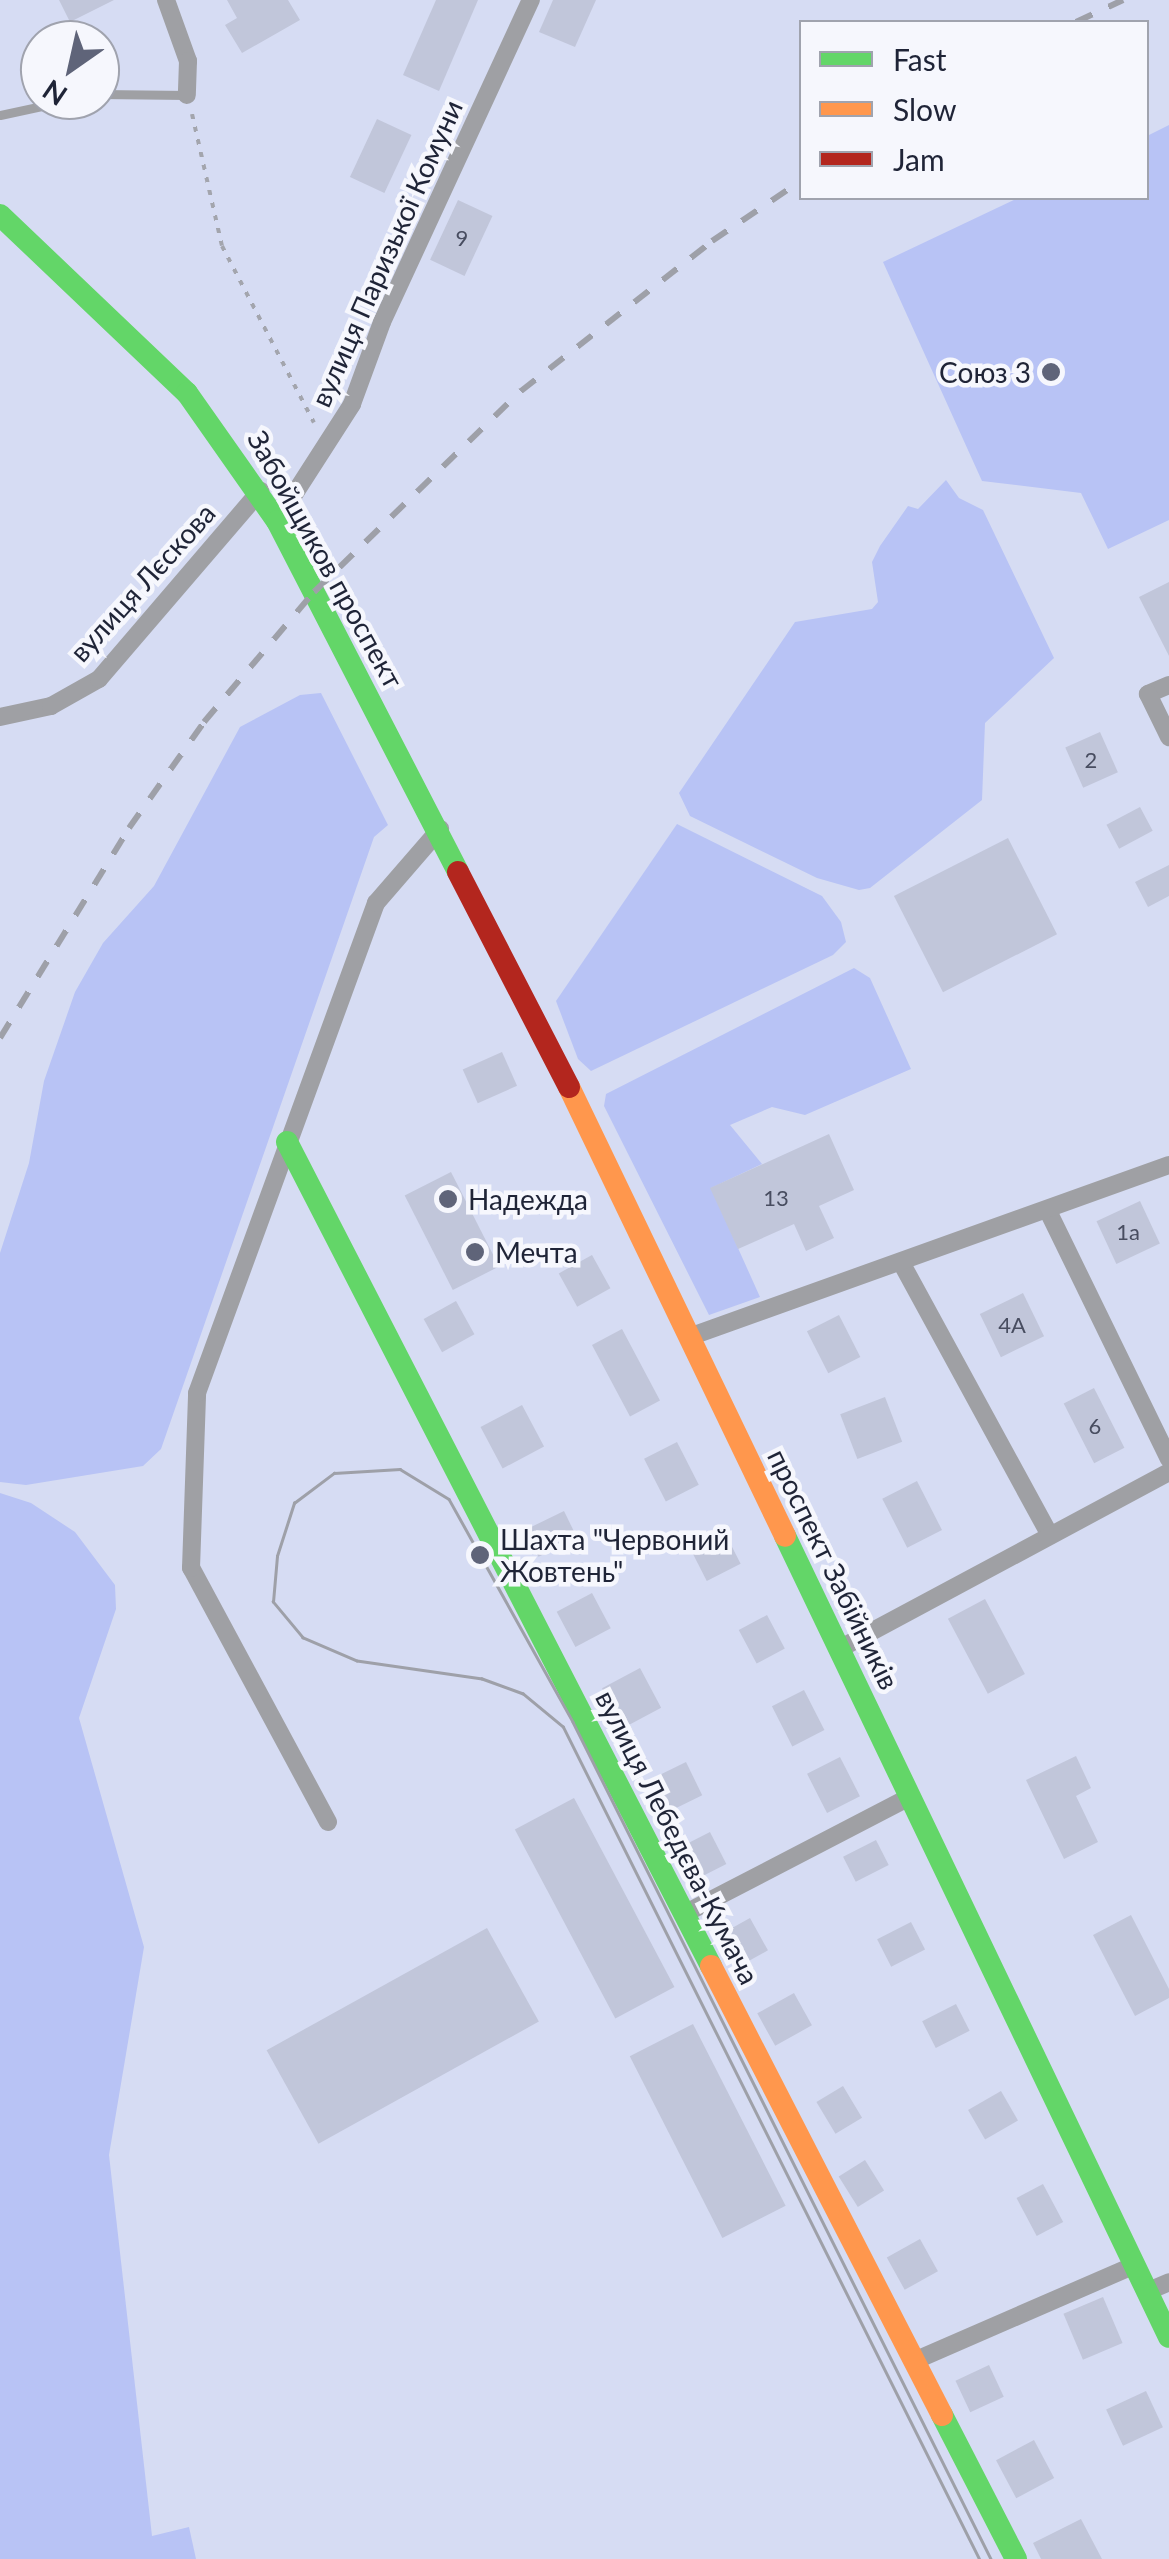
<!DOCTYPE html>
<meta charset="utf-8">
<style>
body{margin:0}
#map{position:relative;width:1169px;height:2559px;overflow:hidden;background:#d6dcf3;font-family:Lato,sans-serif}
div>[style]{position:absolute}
.green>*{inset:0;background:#b8c3f5}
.building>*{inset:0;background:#c1c6da;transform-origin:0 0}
.path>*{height:4px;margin-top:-2px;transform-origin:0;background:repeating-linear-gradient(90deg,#a3a5ad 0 5px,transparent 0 13px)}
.lane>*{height:9px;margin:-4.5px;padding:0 4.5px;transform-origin:4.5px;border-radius:4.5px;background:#9fa0a4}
.street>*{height:18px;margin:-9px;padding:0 9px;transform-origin:9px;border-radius:9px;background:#9fa0a4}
.fast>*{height:22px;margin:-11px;padding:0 11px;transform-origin:11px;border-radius:11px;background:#63d668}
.slow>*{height:22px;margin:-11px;padding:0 11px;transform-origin:11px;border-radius:11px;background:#ff974d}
.jam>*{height:22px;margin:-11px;padding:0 11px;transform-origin:11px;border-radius:11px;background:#b3261e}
.tram>*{height:2.5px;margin:-1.25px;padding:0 1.25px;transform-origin:1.25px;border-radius:1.25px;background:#9ea0a8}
.rail>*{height:6px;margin-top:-3px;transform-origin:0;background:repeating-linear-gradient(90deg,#9ea0a8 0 18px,transparent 0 36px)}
.dots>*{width:28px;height:28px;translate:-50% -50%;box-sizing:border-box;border:5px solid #f6f7fd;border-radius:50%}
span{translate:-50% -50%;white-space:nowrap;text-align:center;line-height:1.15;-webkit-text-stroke:9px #f6f7fd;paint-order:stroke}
.number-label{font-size:22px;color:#484d60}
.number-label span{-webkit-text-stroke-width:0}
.street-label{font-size:28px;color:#1f2437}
.poi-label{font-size:28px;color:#1f2437}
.right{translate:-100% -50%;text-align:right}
.left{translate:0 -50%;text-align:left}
.legend{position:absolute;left:799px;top:20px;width:350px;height:180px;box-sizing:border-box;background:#f6f7fd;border:2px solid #a0a3ae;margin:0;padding:12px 18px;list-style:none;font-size:30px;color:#1f2437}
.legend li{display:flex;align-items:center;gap:20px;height:50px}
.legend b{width:50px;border:2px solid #a0a3ae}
.north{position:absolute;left:20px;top:20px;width:100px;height:100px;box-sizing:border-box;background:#f6f7fd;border:2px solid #a0a3ae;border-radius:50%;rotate:214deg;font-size:28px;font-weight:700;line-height:40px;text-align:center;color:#1f2437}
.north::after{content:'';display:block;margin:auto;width:35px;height:45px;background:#5f6479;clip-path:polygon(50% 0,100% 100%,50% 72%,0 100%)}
</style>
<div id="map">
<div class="green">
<i style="clip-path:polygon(1169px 125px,1169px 520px,1108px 549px,1081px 493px,982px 481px,883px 262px,1018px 198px,1146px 198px,1147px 136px)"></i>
<i style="clip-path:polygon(946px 480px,959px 498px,983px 510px,1054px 658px,985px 723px,982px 800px,870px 888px,859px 890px,817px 878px,690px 816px,679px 793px,795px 622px,872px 609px,878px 602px,872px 562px,880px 546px,908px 506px,918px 509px)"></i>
<i style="clip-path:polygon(321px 693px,388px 825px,374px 837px,161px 1449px,143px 1466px,26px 1485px,0 1482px,0 1253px,29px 1163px,44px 1081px,75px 992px,103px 943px,154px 886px,240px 727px,300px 695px)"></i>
<i style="clip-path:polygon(677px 824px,822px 896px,841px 922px,846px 942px,833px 955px,591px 1071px,578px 1059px,556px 1001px)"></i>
<i style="clip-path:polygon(854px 968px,870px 978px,911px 1069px,805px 1115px,772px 1107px,730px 1125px,762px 1164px,711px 1188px,760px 1297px,709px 1315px,604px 1106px,606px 1094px)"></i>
<i style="clip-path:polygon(0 1493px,31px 1503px,75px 1532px,115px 1585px,116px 1609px,79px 1718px,144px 1947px,109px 2155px,152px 2536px,189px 2527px,196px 2559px,0 2559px)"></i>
</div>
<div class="building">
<i style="clip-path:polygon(59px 0,114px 0,70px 22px)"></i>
<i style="clip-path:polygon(227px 0,288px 0,300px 20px,242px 53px,225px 25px,237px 18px)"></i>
<i style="clip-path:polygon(436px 0,478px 0,439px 91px,403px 75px)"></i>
<i style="clip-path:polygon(553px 0,596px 0,575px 47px,539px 32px)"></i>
<i style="left:377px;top:119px;width:38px;height:64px;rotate:25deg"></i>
<i style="left:458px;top:200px;width:38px;height:66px;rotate:25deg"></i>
<i style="clip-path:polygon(1169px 582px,1169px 656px,1139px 597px)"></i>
<i style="left:1100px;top:732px;width:44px;height:38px;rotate:66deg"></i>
<i style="left:1140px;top:807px;width:27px;height:38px;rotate:62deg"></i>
<i style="left:1008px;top:838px;width:108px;height:128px;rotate:63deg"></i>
<i style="clip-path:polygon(1169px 865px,1169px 896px,1148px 907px,1135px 882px)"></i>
<i style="left:502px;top:1052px;width:37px;height:43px;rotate:66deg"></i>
<i style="clip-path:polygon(829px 1134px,854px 1190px,819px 1206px,834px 1238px,806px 1251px,794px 1224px,738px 1249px,710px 1188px)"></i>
<i style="left:451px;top:1172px;width:106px;height:52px;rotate:63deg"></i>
<i style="left:1140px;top:1201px;width:47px;height:48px;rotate:65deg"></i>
<i style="left:592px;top:1255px;width:38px;height:38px;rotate:61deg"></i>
<i style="left:1023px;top:1293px;width:48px;height:48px;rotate:64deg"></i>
<i style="left:456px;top:1301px;width:38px;height:37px;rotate:61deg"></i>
<i style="left:839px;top:1315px;width:47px;height:36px;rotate:63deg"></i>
<i style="left:622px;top:1329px;width:81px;height:34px;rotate:62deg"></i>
<i style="left:1094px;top:1388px;width:67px;height:34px;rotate:63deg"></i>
<i style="left:885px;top:1397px;width:48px;height:48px;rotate:69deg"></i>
<i style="left:522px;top:1405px;width:47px;height:47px;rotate:62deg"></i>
<i style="left:677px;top:1442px;width:48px;height:37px;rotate:63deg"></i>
<i style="left:917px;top:1481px;width:55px;height:39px;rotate:63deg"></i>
<i style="left:564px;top:1511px;width:30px;height:43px;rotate:64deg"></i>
<i style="left:727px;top:1537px;width:30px;height:38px;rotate:63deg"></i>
<i style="left:592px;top:1593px;width:40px;height:40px;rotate:62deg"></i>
<i style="left:985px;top:1599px;width:85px;height:42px;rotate:62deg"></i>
<i style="left:767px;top:1615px;width:38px;height:32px;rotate:62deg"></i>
<i style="left:640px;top:1668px;width:45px;height:43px;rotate:62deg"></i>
<i style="left:804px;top:1690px;width:45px;height:36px;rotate:63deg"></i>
<i style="clip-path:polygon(1076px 1756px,1091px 1788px,1076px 1796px,1098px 1842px,1064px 1859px,1026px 1780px)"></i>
<i style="left:840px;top:1757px;width:44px;height:37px;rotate:63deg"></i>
<i style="left:686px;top:1762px;width:37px;height:38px;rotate:64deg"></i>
<i style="left:574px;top:1798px;width:214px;height:67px;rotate:62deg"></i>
<i style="left:710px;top:1832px;width:36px;height:27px;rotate:63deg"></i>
<i style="left:876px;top:1840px;width:28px;height:37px;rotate:63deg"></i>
<i style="clip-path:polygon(1131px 1915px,1169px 1989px,1169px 1998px,1135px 2016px,1093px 1935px)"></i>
<i style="left:750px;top:1918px;width:37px;height:38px;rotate:61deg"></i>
<i style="left:911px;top:1922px;width:31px;height:38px;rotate:63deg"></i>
<i style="left:487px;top:1928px;width:107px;height:252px;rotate:61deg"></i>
<i style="left:794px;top:1993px;width:37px;height:42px;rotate:61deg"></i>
<i style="left:956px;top:2004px;width:30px;height:38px;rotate:63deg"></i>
<i style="left:693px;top:2024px;width:204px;height:71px;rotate:63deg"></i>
<i style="left:843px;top:2086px;width:37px;height:31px;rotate:59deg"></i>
<i style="left:1001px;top:2091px;width:34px;height:38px;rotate:60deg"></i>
<i style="left:865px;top:2160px;width:36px;height:31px;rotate:58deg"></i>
<i style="left:1043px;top:2184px;width:43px;height:30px;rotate:62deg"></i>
<i style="left:920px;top:2239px;width:37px;height:38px;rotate:61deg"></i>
<i style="left:1103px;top:2297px;width:50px;height:43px;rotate:67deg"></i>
<i style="left:989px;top:2365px;width:35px;height:37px;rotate:65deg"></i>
<i style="left:1146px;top:2391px;width:40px;height:44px;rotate:65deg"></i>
<i style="left:1034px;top:2440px;width:43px;height:43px;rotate:62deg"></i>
<i style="clip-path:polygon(1081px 2519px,1102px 2559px,1041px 2559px,1033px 2543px)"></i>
</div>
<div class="path">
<i style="left:192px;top:114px;width:135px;rotate:77.2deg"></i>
<i style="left:222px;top:246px;width:199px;rotate:62.5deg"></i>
</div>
<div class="lane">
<i style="left:100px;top:94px;width:87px;rotate:0.7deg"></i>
<i style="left:0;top:115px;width:72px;rotate:-12.1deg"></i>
</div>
<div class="street">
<i style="left:166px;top:0;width:65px;rotate:70.2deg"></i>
<i style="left:188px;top:61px;width:34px;rotate:92deg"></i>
<i style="left:277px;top:521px;width:139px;rotate:-57.3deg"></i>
<i style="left:352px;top:404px;width:87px;rotate:-69.9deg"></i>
<i style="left:382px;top:322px;width:355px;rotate:-65.2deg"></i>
<i style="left:1169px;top:685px;width:23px;rotate:157deg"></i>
<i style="left:1148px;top:694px;width:48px;rotate:64deg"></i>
<i style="left:0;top:717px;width:52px;rotate:-12.2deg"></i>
<i style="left:51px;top:706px;width:55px;rotate:-29.4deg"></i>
<i style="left:99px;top:679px;width:248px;rotate:-49.4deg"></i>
<i style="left:1048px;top:1211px;width:276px;rotate:64deg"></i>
<i style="left:902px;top:1264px;width:309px;rotate:61.4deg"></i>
<i style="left:689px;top:1337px;width:510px;rotate:-19.71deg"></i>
<i style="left:841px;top:1648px;width:372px;rotate:-28.2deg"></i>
<i style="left:328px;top:1822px;width:289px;rotate:-118.3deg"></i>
<i style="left:191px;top:1568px;width:175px;rotate:-88deg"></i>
<i style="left:197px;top:1393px;width:522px;rotate:-69.93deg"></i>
<i style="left:376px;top:903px;width:98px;rotate:-49.1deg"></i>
<i style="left:684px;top:1914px;width:254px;rotate:-27.4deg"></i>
<i style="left:1146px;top:2292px;width:25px;rotate:-23deg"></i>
<i style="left:914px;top:2361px;width:239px;rotate:-23.5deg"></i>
</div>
<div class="fast">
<i style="left:0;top:215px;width:258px;rotate:43.6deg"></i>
<i style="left:187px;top:393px;width:156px;rotate:54.9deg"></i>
<i style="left:277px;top:521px;width:395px;rotate:62.7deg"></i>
<i style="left:287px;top:1142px;width:927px;rotate:62.77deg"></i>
<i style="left:785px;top:1536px;width:888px;rotate:64.39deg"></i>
<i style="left:942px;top:2415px;width:162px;rotate:62.8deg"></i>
</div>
<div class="slow">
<i style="left:569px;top:1087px;width:498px;rotate:64.3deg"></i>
<i style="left:711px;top:1966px;width:505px;rotate:62.78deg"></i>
</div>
<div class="jam">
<i style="left:458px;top:872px;width:242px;rotate:62.7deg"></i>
</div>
<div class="tram">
<i style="left:979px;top:2559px;width:930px;rotate:-116.57deg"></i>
<i style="left:563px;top:1727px;width:52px;rotate:-140.5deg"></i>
<i style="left:523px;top:1694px;width:44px;rotate:-159.9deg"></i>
<i style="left:482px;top:1679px;width:126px;rotate:-171.8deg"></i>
<i style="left:357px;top:1661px;width:59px;rotate:-156.9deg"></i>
<i style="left:303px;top:1638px;width:47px;rotate:-129.8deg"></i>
<i style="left:273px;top:1602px;width:46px;rotate:-85deg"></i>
<i style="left:277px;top:1556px;width:56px;rotate:-72.2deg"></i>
<i style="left:294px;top:1503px;width:50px;rotate:-36.9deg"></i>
<i style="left:334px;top:1473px;width:66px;rotate:-3.5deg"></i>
<i style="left:400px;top:1469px;width:57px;rotate:31.5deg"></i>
<i style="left:449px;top:1499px;width:255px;rotate:60.9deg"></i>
<i style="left:573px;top:1722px;width:936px;rotate:63.46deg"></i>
</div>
<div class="rail">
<i style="left:1076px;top:22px;width:52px;rotate:-25.1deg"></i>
<i style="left:0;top:1038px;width:246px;rotate:-58.4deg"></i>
<i style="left:129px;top:828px;width:130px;rotate:-54.7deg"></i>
<i style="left:204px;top:722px;width:170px;rotate:-49.8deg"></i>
<i style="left:314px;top:592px;width:289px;rotate:-44.2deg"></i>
<i style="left:521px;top:391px;width:243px;rotate:-38.1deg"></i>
<i style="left:712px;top:241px;width:109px;rotate:-34.1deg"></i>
</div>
<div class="dots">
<i style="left:1051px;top:372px;background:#5f6479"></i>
<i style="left:448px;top:1199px;background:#5f6479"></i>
<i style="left:475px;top:1252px;background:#5f6479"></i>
<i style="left:480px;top:1555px;background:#5f6479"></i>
</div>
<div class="number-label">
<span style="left:462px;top:238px">9</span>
<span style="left:1091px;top:760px">2</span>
<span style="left:776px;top:1198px">13</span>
<span style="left:1128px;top:1232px">1а</span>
<span style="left:1012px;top:1325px">4А</span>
<span style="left:1095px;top:1426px">6</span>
</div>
<div class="street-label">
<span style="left:386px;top:253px;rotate:-66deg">вулиця Паризької Комуни</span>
<span style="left:326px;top:559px;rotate:61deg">Забойщиков проспект</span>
<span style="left:142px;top:582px;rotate:-48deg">вулиця Лєскова</span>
<span style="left:834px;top:1569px;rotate:64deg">проспект Забійників</span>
<span style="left:678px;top:1837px;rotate:63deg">вулиця Лебедєва-Кумача</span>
</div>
<div class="poi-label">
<span class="right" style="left:1031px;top:372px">Союз 3</span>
<span class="left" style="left:468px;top:1199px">Надежда</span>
<span class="left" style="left:495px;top:1252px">Мечта</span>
<span class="left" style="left:500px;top:1555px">Шахта "Червоний<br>Жовтень"</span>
</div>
<ul class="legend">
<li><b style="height:12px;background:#63d668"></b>Fast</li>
<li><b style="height:12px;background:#ff974d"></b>Slow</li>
<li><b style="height:12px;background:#b3261e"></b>Jam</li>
</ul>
<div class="north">N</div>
</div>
